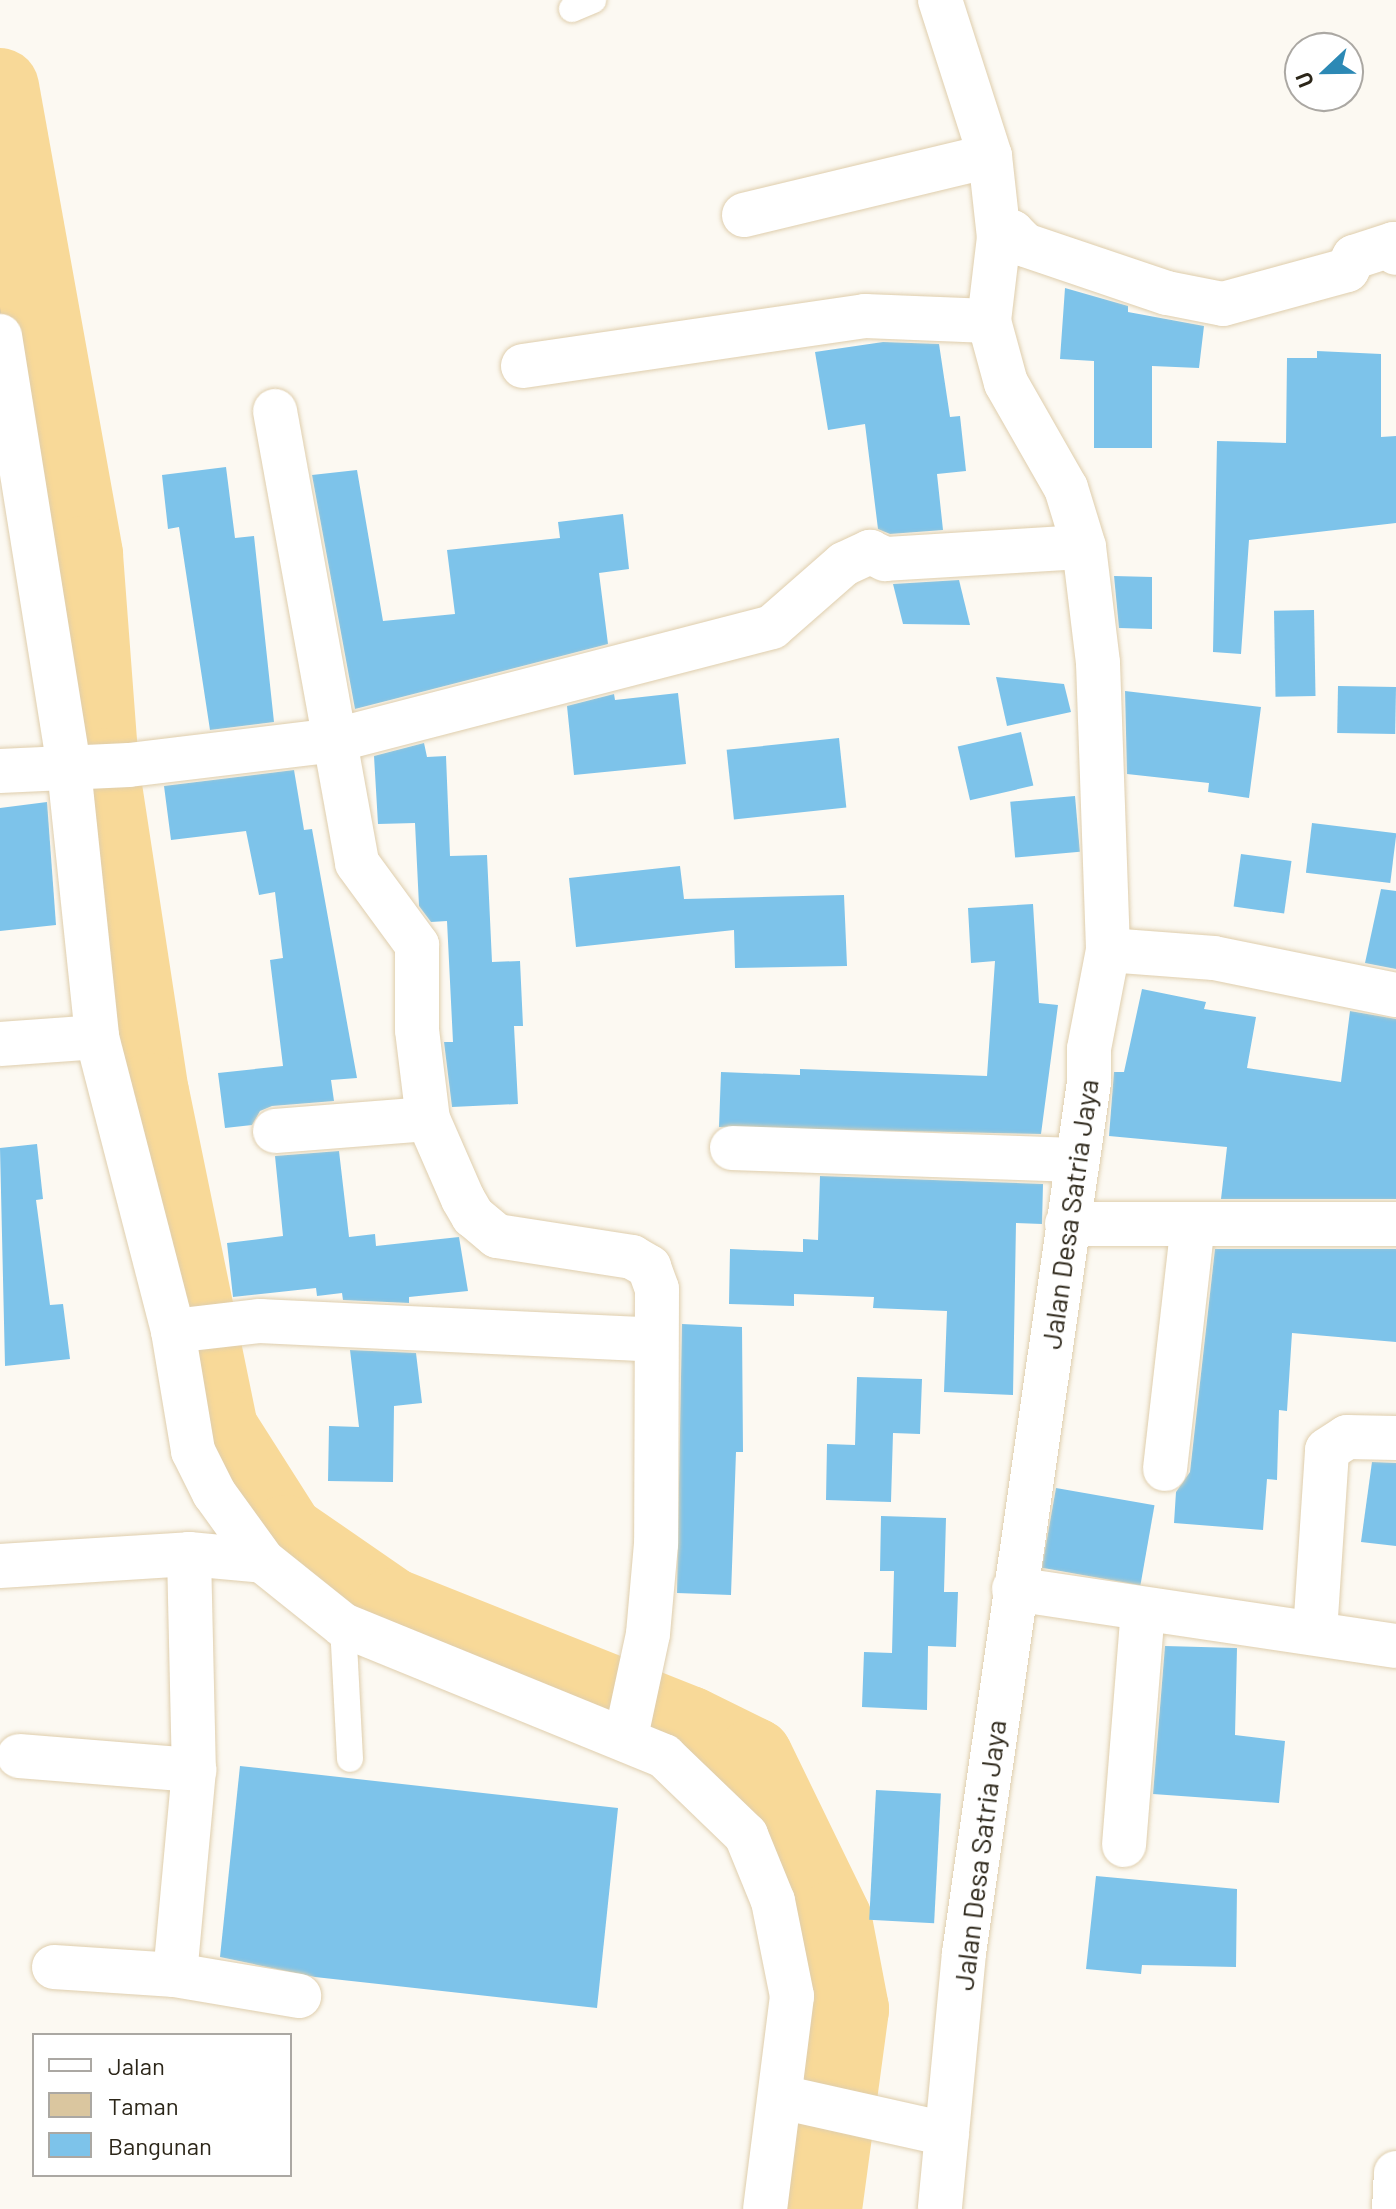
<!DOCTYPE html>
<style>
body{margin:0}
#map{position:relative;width:1396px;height:2209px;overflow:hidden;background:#fcf9f2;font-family:Barlow,sans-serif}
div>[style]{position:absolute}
.green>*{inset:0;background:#dac69f}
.water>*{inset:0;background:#f8d998}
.river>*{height:78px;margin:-39px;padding:0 39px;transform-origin:39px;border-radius:39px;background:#f8d998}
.building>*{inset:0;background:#7dc3ea;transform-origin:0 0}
.roads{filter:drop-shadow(0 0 2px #dfcead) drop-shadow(0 0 2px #dfcead)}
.lane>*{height:26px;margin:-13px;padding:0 13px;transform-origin:13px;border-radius:13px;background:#fff}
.street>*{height:44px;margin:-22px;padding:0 22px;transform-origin:22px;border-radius:22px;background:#fff}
.secondary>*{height:44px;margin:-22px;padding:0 22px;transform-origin:22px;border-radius:22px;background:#fff}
span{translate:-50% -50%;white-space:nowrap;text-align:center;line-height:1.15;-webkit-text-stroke:6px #fff;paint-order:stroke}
.street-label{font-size:28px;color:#2c2619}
.legend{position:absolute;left:32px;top:2033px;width:260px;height:144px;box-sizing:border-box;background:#fff;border:2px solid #aba8a3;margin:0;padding:10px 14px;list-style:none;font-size:24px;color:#2c2619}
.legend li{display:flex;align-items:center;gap:16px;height:40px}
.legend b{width:40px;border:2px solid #aba8a3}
.north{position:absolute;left:1284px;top:32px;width:80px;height:80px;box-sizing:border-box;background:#fff;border:2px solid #aba8a3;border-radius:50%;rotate:248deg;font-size:22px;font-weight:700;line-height:32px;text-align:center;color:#2c2619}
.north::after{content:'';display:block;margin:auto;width:28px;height:36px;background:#2c89b5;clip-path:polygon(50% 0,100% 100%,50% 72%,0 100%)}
</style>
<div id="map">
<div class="green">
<i style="clip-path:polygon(0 87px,84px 555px,100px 767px,150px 1092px,219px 1429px,286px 1534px,392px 1607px,689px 1725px,754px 1757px,833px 1920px,850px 2009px,837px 2108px,781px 2097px,773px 1901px,694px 1782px,343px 1625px,214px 1493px,97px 1037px,0 336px)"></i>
</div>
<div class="water">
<i style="clip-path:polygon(781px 2097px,851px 2114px,838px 2209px,765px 2209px)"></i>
</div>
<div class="river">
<i style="left:0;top:87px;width:475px;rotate:79.8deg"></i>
<i style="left:84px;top:555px;width:213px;rotate:85.7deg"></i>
<i style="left:100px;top:767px;width:329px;rotate:81.3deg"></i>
<i style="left:150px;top:1092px;width:344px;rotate:78.4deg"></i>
<i style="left:219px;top:1429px;width:125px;rotate:57.5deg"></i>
<i style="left:286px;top:1534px;width:129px;rotate:34.6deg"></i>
<i style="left:392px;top:1607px;width:320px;rotate:21.7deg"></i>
<i style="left:689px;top:1725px;width:72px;rotate:26.2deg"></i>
<i style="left:754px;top:1757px;width:181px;rotate:64.1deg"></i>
<i style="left:833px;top:1920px;width:91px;rotate:79.2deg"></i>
<i style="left:850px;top:2009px;width:202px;rotate:97.7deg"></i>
</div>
<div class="building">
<i style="clip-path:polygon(1065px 288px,1128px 306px,1128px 312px,1204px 326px,1199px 368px,1152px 366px,1152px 448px,1094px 448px,1094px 361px,1060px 359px)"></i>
<i style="clip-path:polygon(883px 342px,939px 344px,950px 417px,960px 416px,966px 471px,937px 474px,943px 530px,890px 534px,878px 529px,865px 424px,828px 430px,815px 352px)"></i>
<i style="clip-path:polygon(1317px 351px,1381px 354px,1381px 437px,1396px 436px,1396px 523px,1249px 540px,1241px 654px,1213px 652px,1217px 441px,1286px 443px,1287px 358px,1317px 358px)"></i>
<i style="clip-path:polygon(226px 467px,235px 538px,254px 536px,274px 722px,210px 730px,179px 527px,168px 529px,162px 475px)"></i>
<i style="clip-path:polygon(357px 470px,383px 621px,455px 614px,447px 550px,560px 538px,558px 522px,623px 514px,629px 569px,599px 573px,608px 644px,355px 709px,312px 475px)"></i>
<i style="clip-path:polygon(1114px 576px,1152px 577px,1152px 629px,1119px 628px)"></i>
<i style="clip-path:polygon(959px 580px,970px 625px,903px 624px,893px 584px)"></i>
<i style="left:1314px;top:610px;width:86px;height:40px;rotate:89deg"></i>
<i style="clip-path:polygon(996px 677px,1064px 684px,1071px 712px,1007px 726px)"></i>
<i style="left:1338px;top:686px;width:58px;height:47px;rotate:1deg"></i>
<i style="clip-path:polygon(1125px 691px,1261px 707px,1249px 798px,1208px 792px,1209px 783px,1127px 774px)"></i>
<i style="clip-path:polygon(678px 693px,686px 764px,574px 775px,567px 706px,614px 694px,615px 700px)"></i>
<i style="left:1021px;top:732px;width:55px;height:65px;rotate:77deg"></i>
<i style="left:839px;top:738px;width:70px;height:113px;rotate:84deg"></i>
<i style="clip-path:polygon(424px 743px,427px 757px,446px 756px,450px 856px,487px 855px,492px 962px,520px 961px,523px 1026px,514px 1026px,518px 1104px,452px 1107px,444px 1042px,453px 1042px,447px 921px,431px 922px,419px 906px,415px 823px,378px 824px,374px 756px)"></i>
<i style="clip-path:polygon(294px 770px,304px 830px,312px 829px,357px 1078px,331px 1080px,334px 1101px,272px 1106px,260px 1111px,252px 1125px,225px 1128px,218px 1073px,283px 1066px,270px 960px,283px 958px,275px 892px,259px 895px,246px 831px,171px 840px,164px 786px)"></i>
<i style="left:1075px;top:796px;width:56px;height:65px;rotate:85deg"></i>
<i style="clip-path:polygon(47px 802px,56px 925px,0 931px,0 808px)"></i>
<i style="left:1312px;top:823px;width:85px;height:50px;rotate:7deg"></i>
<i style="left:1241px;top:854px;width:51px;height:53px;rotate:8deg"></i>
<i style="clip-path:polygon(680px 866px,684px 899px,844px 895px,847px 966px,735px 968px,734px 930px,576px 947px,569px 878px)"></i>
<i style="clip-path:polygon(1381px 889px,1396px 891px,1396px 969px,1365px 963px)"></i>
<i style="clip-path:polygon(1033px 904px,1039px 1003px,1058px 1005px,1041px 1134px,719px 1127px,721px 1072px,800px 1075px,800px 1069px,987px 1076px,995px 961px,971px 963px,968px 908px)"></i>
<i style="clip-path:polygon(1142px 989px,1206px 1002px,1204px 1009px,1256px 1017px,1247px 1068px,1341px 1082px,1350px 1011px,1396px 1019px,1396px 1199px,1221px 1199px,1227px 1147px,1109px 1136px,1114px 1072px,1124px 1072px)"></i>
<i style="clip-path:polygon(37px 1144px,43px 1199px,36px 1200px,50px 1305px,63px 1304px,70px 1359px,5px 1366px,0 1148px)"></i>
<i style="clip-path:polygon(339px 1151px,349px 1237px,375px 1234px,376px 1246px,459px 1237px,468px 1291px,409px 1297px,409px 1303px,343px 1300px,342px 1293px,317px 1296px,316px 1288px,233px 1297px,227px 1243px,283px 1236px,275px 1156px)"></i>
<i style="clip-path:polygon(820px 1176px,1043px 1184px,1042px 1224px,1016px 1223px,1013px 1395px,944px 1392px,947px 1311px,873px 1308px,874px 1297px,794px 1294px,794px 1306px,729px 1304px,730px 1249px,803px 1252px,803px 1239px,818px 1240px)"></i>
<i style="clip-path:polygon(1215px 1249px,1396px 1249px,1396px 1342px,1292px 1333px,1287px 1411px,1279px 1410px,1277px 1480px,1267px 1479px,1263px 1530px,1174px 1523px,1176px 1492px,1190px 1472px)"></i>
<i style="clip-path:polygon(682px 1324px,742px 1327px,743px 1452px,736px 1452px,731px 1595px,677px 1593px)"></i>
<i style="clip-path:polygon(350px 1350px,416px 1353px,422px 1403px,394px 1406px,393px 1482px,328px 1481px,329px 1426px,359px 1427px)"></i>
<i style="clip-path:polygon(857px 1377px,922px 1379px,920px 1434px,893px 1433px,891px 1502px,826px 1500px,827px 1444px,855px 1445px)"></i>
<i style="clip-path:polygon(1372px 1462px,1396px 1463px,1396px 1546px,1361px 1542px)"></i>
<i style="left:1056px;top:1488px;width:100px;height:81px;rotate:10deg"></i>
<i style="clip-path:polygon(881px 1516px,946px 1518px,944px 1592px,958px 1592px,956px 1647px,928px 1646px,927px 1710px,862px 1707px,864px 1652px,892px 1653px,894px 1571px,880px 1571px)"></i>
<i style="clip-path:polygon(1165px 1646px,1237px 1648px,1235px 1735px,1285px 1741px,1279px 1803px,1153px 1794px)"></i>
<i style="clip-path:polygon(240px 1766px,618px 1808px,597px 2008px,315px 1977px,220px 1957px)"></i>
<i style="left:876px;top:1790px;width:65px;height:130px;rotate:3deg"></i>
<i style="clip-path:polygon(1096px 1876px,1237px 1889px,1236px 1967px,1142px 1965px,1141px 1974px,1086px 1969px)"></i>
</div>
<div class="roads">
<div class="lane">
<i style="left:572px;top:9px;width:23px;rotate:-23deg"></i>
<i style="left:343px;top:1625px;width:134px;rotate:87deg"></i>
</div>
<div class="street">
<i style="left:744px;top:215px;width:253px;rotate:-13.5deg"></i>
<i style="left:999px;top:237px;width:14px;rotate:-21deg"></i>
<i style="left:1012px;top:232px;width:18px;rotate:45deg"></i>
<i style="left:1025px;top:245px;width:150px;rotate:18.7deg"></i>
<i style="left:1167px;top:293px;width:57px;rotate:11.1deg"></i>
<i style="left:1223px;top:304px;width:129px;rotate:-15.3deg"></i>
<i style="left:1347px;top:270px;width:15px;rotate:-62deg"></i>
<i style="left:1354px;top:257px;width:42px;rotate:-18deg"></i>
<i style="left:1394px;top:244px;width:9px;rotate:77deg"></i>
<i style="left:0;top:336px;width:438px;rotate:80.9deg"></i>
<i style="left:69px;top:769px;width:269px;rotate:84deg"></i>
<i style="left:97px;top:1037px;width:304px;rotate:75.5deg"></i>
<i style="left:173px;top:1331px;width:122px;rotate:80.5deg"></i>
<i style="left:193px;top:1451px;width:47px;rotate:63.4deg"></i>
<i style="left:214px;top:1493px;width:84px;rotate:54.2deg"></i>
<i style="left:263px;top:1561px;width:102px;rotate:38.7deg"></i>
<i style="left:343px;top:1625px;width:347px;rotate:22.2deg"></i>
<i style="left:664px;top:1756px;width:114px;rotate:43.9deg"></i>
<i style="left:746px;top:1835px;width:71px;rotate:67.8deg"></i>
<i style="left:773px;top:1901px;width:97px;rotate:78.7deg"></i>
<i style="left:792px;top:1996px;width:215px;rotate:97.2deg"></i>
<i style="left:523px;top:366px;width:346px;rotate:-8.3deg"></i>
<i style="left:865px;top:316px;width:124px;rotate:2.3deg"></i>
<i style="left:275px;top:411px;width:459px;rotate:79.7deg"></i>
<i style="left:357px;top:863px;width:102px;rotate:53.8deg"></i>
<i style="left:417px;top:945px;width:85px;rotate:90deg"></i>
<i style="left:417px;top:1030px;width:90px;rotate:83deg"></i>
<i style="left:428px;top:1119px;width:87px;rotate:66.4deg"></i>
<i style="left:463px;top:1199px;width:20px;rotate:60deg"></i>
<i style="left:473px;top:1216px;width:31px;rotate:40deg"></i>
<i style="left:497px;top:1236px;width:137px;rotate:8.8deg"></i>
<i style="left:632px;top:1257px;width:20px;rotate:30deg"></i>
<i style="left:649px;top:1267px;width:23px;rotate:70deg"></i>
<i style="left:657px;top:1289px;width:255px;rotate:90.2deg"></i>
<i style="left:656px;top:1544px;width:90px;rotate:95.1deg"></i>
<i style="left:648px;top:1634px;width:105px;rotate:102.1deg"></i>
<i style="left:0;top:771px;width:129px;rotate:-2.7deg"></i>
<i style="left:129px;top:765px;width:209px;rotate:-6.9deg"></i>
<i style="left:336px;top:740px;width:450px;rotate:-14.5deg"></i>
<i style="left:772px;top:627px;width:96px;rotate:-41.2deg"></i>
<i style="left:844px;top:564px;width:29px;rotate:-25deg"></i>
<i style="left:870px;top:552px;width:17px;rotate:25deg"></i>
<i style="left:885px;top:559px;width:199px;rotate:-3.5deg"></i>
<i style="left:1108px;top:950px;width:106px;rotate:4.3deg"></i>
<i style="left:1214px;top:958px;width:186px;rotate:11.5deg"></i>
<i style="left:0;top:1044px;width:97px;rotate:-4.1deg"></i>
<i style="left:275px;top:1131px;width:153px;rotate:-4.5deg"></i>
<i style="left:732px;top:1148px;width:344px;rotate:2deg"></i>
<i style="left:1067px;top:1224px;width:329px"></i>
<i style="left:173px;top:1331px;width:88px;rotate:-6.6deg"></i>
<i style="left:260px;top:1321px;width:396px;rotate:2.7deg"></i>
<i style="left:1165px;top:1469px;width:246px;rotate:-83.5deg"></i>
<i style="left:189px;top:1554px;width:216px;rotate:88.7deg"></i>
<i style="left:194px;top:1770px;width:206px;rotate:95.3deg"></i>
<i style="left:175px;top:1975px;width:126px;rotate:9.6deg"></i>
<i style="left:0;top:1566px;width:189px;rotate:-3.6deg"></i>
<i style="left:189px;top:1554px;width:74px;rotate:5.4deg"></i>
<i style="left:1014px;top:1589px;width:386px;rotate:8.5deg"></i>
<i style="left:1315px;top:1632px;width:182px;rotate:-86.2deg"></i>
<i style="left:1327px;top:1450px;width:24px;rotate:-33deg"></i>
<i style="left:1347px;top:1437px;width:49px;rotate:1.2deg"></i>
<i style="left:19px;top:1756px;width:176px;rotate:4.6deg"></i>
<i style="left:1124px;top:1845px;width:235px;rotate:-85.4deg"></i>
<i style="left:54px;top:1967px;width:121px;rotate:3.8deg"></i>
<i style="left:781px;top:2097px;width:170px;rotate:12.6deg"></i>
<i style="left:1394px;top:2209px;width:36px;rotate:-87deg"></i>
</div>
<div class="secondary">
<i style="left:940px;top:0;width:164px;rotate:72.2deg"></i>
<i style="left:990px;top:156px;width:81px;rotate:83.7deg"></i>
<i style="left:999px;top:237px;width:85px;rotate:96.8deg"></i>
<i style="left:989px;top:321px;width:64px;rotate:74.7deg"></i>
<i style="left:1006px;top:383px;width:121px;rotate:60.3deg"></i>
<i style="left:1066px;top:488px;width:62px;rotate:73deg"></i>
<i style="left:1084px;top:547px;width:117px;rotate:83.1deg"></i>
<i style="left:1098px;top:663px;width:287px;rotate:88deg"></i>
<i style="left:1108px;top:950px;width:101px;rotate:100.9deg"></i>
<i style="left:1089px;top:1049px;width:33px;rotate:90deg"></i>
<i style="left:1089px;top:1082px;width:880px;rotate:98.17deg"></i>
<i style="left:964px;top:1953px;width:257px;rotate:95.4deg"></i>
</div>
</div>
<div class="street-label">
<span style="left:1069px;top:1214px;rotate:-82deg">Jalan Desa Satria Jaya</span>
<span style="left:979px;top:1855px;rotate:-83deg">Jalan Desa Satria Jaya</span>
</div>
<ul class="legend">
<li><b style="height:10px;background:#fff"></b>Jalan</li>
<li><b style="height:22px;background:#dac69f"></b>Taman</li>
<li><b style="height:22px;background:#7dc3ea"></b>Bangunan</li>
</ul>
<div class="north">U</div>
</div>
